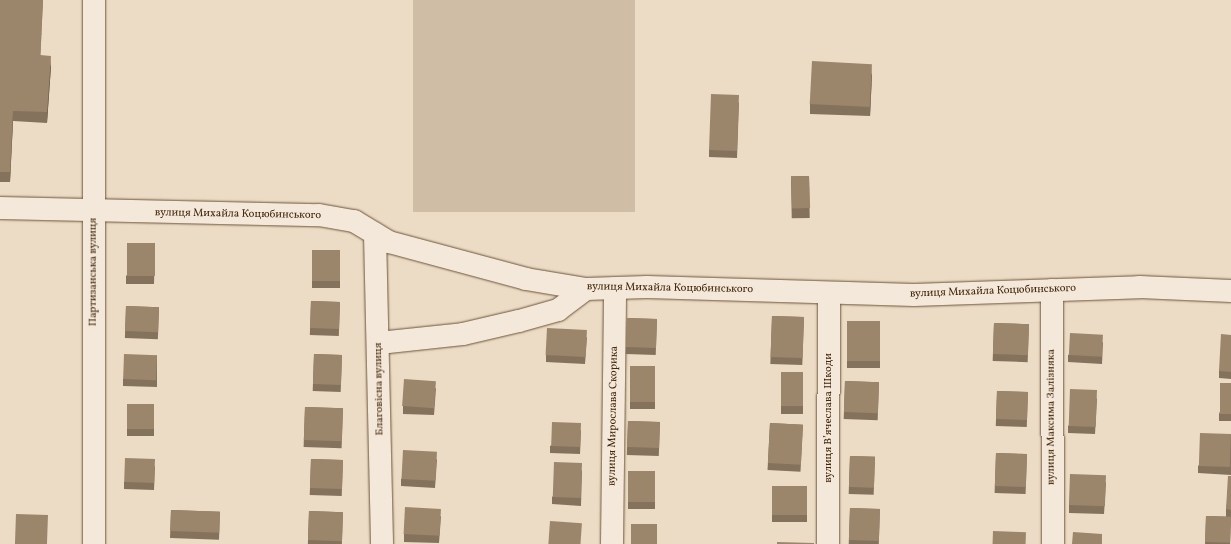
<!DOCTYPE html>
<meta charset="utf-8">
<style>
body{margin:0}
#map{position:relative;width:1231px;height:544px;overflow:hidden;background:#ecdcc5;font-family:Vollkorn,serif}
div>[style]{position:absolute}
.green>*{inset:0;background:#cfbda5;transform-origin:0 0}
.roads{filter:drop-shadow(0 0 1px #6d5438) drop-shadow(0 0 1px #6d5438)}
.minor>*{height:22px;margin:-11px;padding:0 11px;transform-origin:11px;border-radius:11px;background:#f3e8d9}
.wall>*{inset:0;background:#85725c;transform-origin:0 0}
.shaded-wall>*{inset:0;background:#6c5d4b}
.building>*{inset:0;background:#9b856b;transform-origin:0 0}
span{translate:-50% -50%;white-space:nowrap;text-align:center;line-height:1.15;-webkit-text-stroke:3px #f3e8d9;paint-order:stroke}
.street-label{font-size:11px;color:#432709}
</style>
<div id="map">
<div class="green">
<i style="left:413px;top:0;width:222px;height:212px"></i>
</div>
<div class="roads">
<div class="minor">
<i style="left:94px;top:0;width:544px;rotate:90deg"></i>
<i style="left:0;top:208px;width:319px;rotate:1.3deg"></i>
<i style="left:319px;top:215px;width:36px;rotate:10deg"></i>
<i style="left:354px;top:221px;width:41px;rotate:31deg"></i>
<i style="left:389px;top:242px;width:142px;rotate:15.1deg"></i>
<i style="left:526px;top:279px;width:61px;rotate:9.5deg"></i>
<i style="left:586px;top:289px;width:61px;rotate:-1.9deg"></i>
<i style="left:647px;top:287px;width:267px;rotate:1.7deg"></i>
<i style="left:914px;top:295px;width:225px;rotate:-2deg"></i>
<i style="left:1139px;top:287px;width:92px;rotate:2.5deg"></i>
<i style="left:375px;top:234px;width:310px;rotate:88.7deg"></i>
<i style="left:1052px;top:290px;width:254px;rotate:89.8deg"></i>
<i style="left:379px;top:343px;width:84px;rotate:-6.1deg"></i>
<i style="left:463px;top:334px;width:57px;rotate:-13.1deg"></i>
<i style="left:519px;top:321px;width:41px;rotate:-15.8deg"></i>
<i style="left:558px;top:310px;width:35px;rotate:-37deg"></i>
<i style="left:612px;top:544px;width:256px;rotate:-89.3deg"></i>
<i style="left:828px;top:544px;width:251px;rotate:-89.8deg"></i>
</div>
</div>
<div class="wall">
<i style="clip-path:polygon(0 0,43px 0,40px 55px,51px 66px,47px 123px,13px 121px,10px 182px,0 182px)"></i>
<i style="clip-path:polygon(872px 74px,870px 116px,810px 114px,810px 104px)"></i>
<i style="clip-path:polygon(739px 102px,737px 158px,709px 157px,709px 150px)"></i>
<i style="left:809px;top:176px;width:42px;height:18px;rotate:89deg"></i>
<i style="clip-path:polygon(155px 243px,154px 284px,126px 284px,126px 276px)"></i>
<i style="left:312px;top:250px;width:28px;height:38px"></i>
<i style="left:311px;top:301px;width:29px;height:34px;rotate:2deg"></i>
<i style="left:126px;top:306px;width:33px;height:32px;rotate:2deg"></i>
<i style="left:772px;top:316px;width:32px;height:48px;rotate:2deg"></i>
<i style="left:627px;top:318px;width:30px;height:36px;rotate:2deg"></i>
<i style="left:847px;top:321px;width:33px;height:47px"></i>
<i style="left:994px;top:323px;width:35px;height:38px;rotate:2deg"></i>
<i style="clip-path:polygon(1231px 335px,1231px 379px,1219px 378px,1219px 371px)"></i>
<i style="clip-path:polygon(587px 337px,585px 364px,546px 362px,546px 355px)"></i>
<i style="clip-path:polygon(1103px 342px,1102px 364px,1068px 362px,1068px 355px)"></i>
<i style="left:314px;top:354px;width:28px;height:37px;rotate:2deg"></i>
<i style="clip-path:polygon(157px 355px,157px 387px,123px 386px,123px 379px)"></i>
<i style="left:630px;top:366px;width:25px;height:43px"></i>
<i style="left:781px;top:372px;width:22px;height:42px"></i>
<i style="left:845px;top:381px;width:34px;height:38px;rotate:2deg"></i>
<i style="clip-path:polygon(1231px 383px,1231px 421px,1219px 421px,1219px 414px)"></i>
<i style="clip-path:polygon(436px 388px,434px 415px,403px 414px,403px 406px)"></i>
<i style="left:997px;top:391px;width:31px;height:35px;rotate:2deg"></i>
<i style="clip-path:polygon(1097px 398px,1095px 434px,1068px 433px,1068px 426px)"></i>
<i style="left:127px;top:404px;width:27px;height:32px"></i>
<i style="left:305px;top:407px;width:38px;height:40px;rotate:2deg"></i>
<i style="left:628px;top:421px;width:32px;height:34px;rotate:2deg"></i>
<i style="left:770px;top:423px;width:33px;height:47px;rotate:3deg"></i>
<i style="clip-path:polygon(581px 430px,580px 454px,550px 453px,550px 446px)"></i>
<i style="clip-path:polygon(1231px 434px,1231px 475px,1198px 473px,1198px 466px)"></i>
<i style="left:996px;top:453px;width:31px;height:40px;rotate:2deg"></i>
<i style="left:850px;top:456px;width:25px;height:38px;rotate:2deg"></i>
<i style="left:311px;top:459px;width:32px;height:36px;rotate:2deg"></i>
<i style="clip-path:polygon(437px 459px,435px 488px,401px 486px,401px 479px)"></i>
<i style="clip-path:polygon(155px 466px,154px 490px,124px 489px,124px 482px)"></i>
<i style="clip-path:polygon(582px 470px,581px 506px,552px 504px,552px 497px)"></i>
<i style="left:628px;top:471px;width:27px;height:38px"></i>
<i style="clip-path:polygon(1231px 476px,1231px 517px,1226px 517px,1226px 509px)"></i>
<i style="clip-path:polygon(1106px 482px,1104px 514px,1069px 513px,1069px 505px)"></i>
<i style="left:772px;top:486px;width:35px;height:36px"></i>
<i style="left:850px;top:508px;width:30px;height:36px;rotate:2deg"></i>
<i style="left:171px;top:510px;width:49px;height:28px;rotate:2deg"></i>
<i style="left:309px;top:511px;width:34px;height:33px;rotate:2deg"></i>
<i style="clip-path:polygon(441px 516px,439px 543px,404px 542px,404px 534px)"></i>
<i style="left:1206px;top:516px;width:25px;height:28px;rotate:2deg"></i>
</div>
<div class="shaded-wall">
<i style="clip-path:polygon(43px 0,40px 65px,40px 55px)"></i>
<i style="clip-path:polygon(51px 56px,51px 66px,47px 123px,47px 112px)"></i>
<i style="clip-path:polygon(872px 64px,872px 74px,870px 116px,870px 106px)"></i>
<i style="clip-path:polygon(13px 111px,13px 121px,10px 182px,10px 172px)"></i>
</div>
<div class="building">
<i style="clip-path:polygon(0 0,43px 0,40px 55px,51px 56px,47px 112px,13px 111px,10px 172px,0 172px)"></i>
<i style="left:812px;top:61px;width:60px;height:43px;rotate:3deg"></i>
<i style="left:711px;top:94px;width:28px;height:56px;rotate:2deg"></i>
<i style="left:809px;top:176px;width:32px;height:18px;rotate:88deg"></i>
<i style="left:127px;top:243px;width:28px;height:33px"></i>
<i style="left:312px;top:250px;width:28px;height:31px"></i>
<i style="left:311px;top:301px;width:29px;height:27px;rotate:2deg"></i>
<i style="left:126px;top:306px;width:33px;height:25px;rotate:2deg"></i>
<i style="left:772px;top:316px;width:32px;height:41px;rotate:2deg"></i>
<i style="left:627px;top:318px;width:30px;height:29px;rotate:2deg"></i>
<i style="left:847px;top:321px;width:33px;height:40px"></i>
<i style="left:994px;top:323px;width:35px;height:31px;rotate:2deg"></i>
<i style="left:547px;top:328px;width:40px;height:27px;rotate:3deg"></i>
<i style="left:1070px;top:333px;width:33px;height:22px;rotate:3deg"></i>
<i style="clip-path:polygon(1221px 334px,1231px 335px,1231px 372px,1219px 371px)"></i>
<i style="left:124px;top:354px;width:33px;height:25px;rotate:2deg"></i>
<i style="left:314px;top:354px;width:28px;height:30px;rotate:2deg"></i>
<i style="left:630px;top:366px;width:25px;height:36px"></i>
<i style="left:781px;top:372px;width:22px;height:34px"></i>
<i style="left:404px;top:379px;width:32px;height:27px;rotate:4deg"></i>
<i style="left:845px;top:381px;width:34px;height:31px;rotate:2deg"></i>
<i style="left:1220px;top:383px;width:11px;height:31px"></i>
<i style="left:1070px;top:389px;width:27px;height:37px;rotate:2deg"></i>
<i style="left:997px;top:391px;width:31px;height:28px;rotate:2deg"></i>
<i style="left:127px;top:404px;width:27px;height:25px"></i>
<i style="left:305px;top:407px;width:38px;height:33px;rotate:2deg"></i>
<i style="left:628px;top:421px;width:32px;height:26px;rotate:2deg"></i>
<i style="left:552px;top:422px;width:29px;height:24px;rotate:2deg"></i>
<i style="left:770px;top:423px;width:33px;height:40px;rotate:3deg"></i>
<i style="left:1200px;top:433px;width:31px;height:33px;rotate:2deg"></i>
<i style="left:403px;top:450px;width:34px;height:29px;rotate:3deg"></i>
<i style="left:996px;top:453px;width:31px;height:33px;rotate:2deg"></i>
<i style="left:850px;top:456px;width:25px;height:31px;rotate:2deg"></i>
<i style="left:125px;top:458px;width:30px;height:24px;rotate:2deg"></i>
<i style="left:311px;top:459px;width:32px;height:29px;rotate:2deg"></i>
<i style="left:554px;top:462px;width:28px;height:35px;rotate:2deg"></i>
<i style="left:628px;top:471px;width:27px;height:31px"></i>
<i style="left:1070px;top:474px;width:36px;height:31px;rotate:2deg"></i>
<i style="clip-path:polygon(1228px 476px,1231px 476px,1231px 510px,1226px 509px)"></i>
<i style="left:772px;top:486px;width:35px;height:29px"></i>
<i style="left:405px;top:507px;width:36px;height:27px;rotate:3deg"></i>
<i style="left:850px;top:508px;width:30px;height:32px;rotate:2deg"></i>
<i style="left:171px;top:510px;width:49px;height:21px;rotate:2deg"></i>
<i style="left:309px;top:511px;width:34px;height:29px;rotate:2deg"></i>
<i style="left:16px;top:514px;width:32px;height:30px;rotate:2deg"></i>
<i style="left:1206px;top:516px;width:25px;height:26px;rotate:2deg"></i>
<i style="left:550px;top:521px;width:32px;height:23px;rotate:4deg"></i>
<i style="left:631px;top:524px;width:26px;height:20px"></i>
<i style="left:993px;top:531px;width:33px;height:13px;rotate:2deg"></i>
<i style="clip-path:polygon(1073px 532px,1102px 534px,1102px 544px,1072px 544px)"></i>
<i style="clip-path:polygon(777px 542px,814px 543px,814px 544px,777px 544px)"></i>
</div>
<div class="street-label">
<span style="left:238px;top:215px;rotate:1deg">вулиця Михайла Коцюбинського</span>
<span style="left:94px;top:272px;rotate:-90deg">Партизанська вулиця</span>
<span style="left:670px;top:289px;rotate:1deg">вулиця Михайла Коцюбинського</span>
<span style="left:993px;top:292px;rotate:-2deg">вулиця Михайла Коцюбинського</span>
<span style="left:380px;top:389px;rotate:-91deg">Благовісна вулиця</span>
<span style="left:614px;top:416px;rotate:-89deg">вулиця Мирослава Скорика</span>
<span style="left:1052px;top:417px;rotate:-90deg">вулиця Максима Залізняка</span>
<span style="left:829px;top:418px;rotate:-90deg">вулиця Вʼячеслава Шкоди</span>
</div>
</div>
